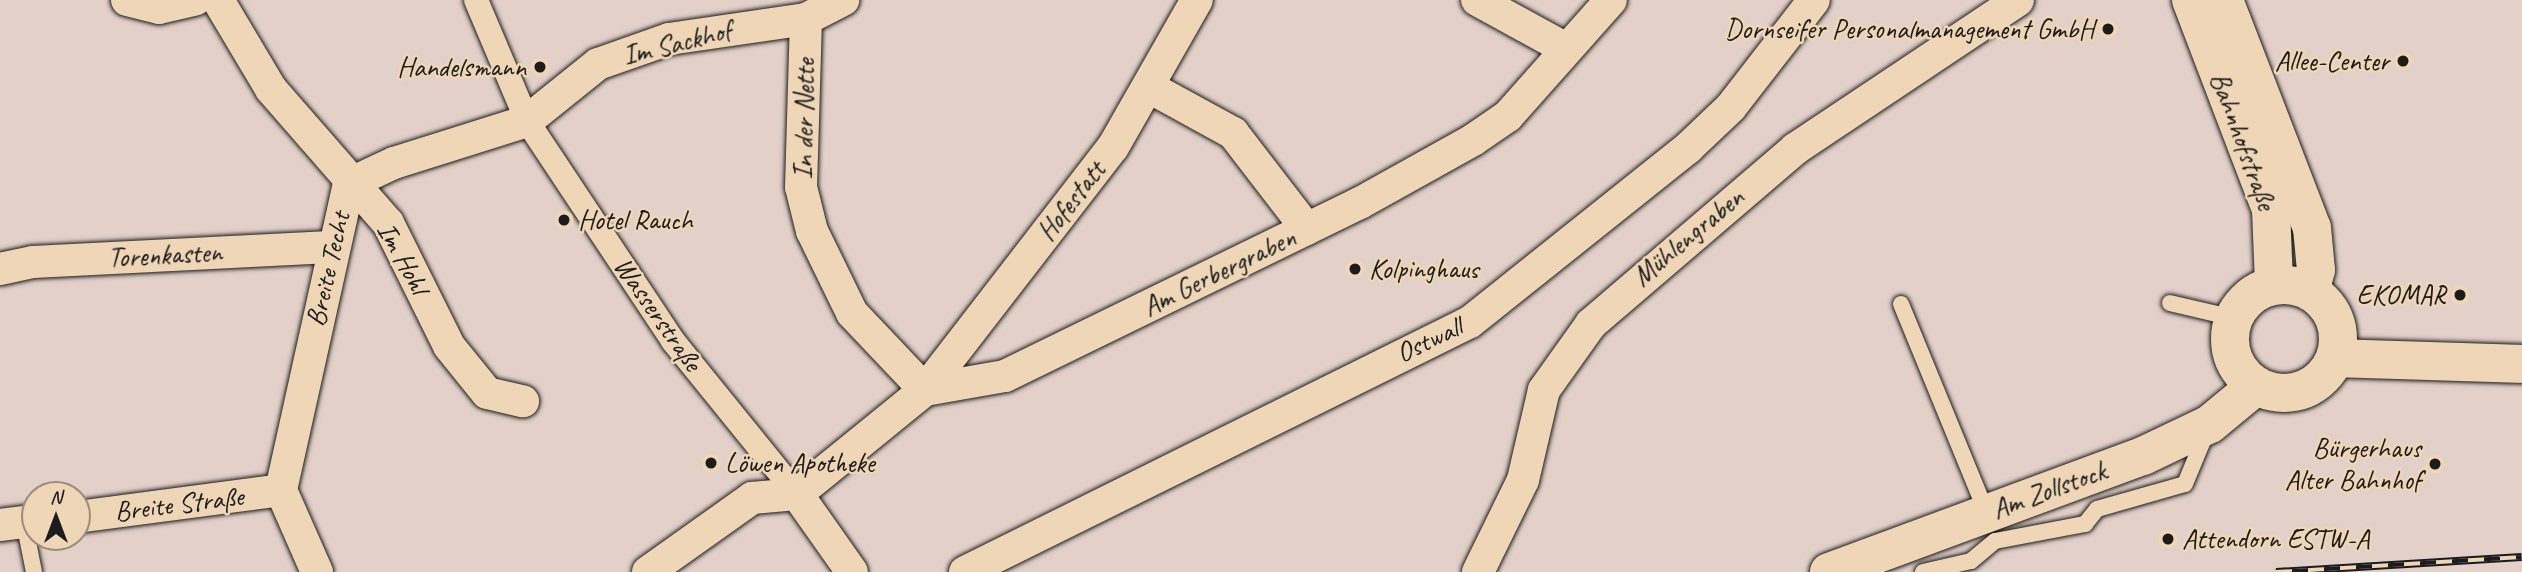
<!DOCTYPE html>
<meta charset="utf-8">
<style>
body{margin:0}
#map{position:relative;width:2522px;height:572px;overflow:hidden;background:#e2d0c9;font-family:Caveat,sans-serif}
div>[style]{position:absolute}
.roads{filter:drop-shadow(0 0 2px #1c1c1c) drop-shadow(0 0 2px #1c1c1c)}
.service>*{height:16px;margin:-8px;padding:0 8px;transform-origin:8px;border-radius:8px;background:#eed6b6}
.pedestrian>*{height:24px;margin:-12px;padding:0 12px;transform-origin:12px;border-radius:12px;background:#eed6b6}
.minor>*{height:32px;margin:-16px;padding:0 16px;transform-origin:16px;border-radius:16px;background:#eed6b6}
.tertiary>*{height:38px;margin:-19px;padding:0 19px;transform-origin:19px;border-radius:19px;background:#eed6b6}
.tertiary>.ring{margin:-19px;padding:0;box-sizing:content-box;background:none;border:38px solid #eed6b6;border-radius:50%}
.rail>*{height:8px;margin-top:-4px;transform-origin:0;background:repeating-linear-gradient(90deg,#eed6b6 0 16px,#1c1c1c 0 32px);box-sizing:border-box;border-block:2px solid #1c1c1c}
.dots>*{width:19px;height:19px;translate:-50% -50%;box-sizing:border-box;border:4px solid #eed6b6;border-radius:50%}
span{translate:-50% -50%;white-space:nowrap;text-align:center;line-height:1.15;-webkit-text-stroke:5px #eed6b6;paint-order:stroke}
.poi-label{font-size:28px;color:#1c1c1c}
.right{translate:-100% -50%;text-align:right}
.left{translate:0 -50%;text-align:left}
.street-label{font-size:28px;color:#1c1c1c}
.north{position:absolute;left:21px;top:481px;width:70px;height:70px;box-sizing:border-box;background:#eed6b6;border:2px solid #9a8c78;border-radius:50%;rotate:0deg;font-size:19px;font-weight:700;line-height:28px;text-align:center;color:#1c1c1c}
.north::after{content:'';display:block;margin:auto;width:24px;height:32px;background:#1c1c1c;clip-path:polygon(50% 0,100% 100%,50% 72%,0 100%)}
</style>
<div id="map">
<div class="roads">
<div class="service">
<i style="left:2170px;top:303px;width:66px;rotate:13.2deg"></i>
<i style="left:1901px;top:304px;width:229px;rotate:67.7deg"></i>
<i style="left:24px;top:522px;width:51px;rotate:78.7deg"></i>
<i style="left:1923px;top:572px;width:49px;rotate:-12.9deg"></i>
<i style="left:1971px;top:561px;width:31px;rotate:-40deg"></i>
<i style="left:1995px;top:541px;width:92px;rotate:-10.7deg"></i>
<i style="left:2085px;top:524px;width:19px;rotate:-51deg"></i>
<i style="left:2097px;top:509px;width:91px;rotate:-15.9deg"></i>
<i style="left:2185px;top:484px;width:57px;rotate:-67.5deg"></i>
</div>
<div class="pedestrian">
<i style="left:476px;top:0;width:131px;rotate:67.1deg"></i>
<i style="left:527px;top:121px;width:264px;rotate:56.4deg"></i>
<i style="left:673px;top:341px;width:197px;rotate:51deg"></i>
</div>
<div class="minor">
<i style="left:127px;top:0;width:33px;rotate:14deg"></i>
<i style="left:159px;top:8px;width:37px;rotate:-13deg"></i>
<i style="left:218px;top:0;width:104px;rotate:59.2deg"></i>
<i style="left:271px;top:89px;width:178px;rotate:48.9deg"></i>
<i style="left:388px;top:223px;width:137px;rotate:63.6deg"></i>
<i style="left:449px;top:346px;width:60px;rotate:51deg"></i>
<i style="left:487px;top:393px;width:37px;rotate:13deg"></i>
<i style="left:1477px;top:0;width:98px;rotate:28.7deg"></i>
<i style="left:806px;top:19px;width:168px;rotate:91.7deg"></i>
<i style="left:801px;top:187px;width:45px;rotate:76deg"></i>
<i style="left:812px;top:231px;width:91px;rotate:64deg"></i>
<i style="left:852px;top:313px;width:106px;rotate:46.5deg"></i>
<i style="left:925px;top:390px;width:307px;rotate:-52.3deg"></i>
<i style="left:1113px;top:147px;width:169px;rotate:-60.3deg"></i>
<i style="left:1149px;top:87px;width:96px;rotate:28.7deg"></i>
<i style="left:1233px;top:133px;width:121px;rotate:52.4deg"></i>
<i style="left:349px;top:184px;width:50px;rotate:-25deg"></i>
<i style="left:394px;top:163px;width:139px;rotate:-17.5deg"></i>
<i style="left:527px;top:121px;width:91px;rotate:-38.8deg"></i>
<i style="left:598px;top:64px;width:75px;rotate:-19.4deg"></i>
<i style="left:669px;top:39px;width:138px;rotate:-8.3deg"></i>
<i style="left:806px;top:19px;width:42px;rotate:-27.2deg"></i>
<i style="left:0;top:269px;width:34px;rotate:-12deg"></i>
<i style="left:33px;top:262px;width:298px;rotate:-2.9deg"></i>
<i style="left:797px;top:494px;width:165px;rotate:-39.1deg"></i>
<i style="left:925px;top:390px;width:81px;rotate:-9.9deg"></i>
<i style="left:1005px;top:376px;width:395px;rotate:-26deg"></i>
<i style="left:1360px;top:203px;width:129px;rotate:-29.1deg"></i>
<i style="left:1473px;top:140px;width:42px;rotate:-34.4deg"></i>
<i style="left:1508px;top:116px;width:155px;rotate:-48.4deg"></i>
<i style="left:797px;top:494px;width:95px;rotate:54.8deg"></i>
<i style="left:77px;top:517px;width:206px;rotate:-7.5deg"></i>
<i style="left:0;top:525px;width:35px;rotate:-7deg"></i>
<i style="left:317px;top:572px;width:90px;rotate:-113.7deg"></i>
<i style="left:281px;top:490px;width:313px;rotate:-77.5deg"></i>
<i style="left:648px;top:572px;width:128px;rotate:-35.4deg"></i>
<i style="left:752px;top:498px;width:45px;rotate:-5.1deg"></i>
<i style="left:965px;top:572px;width:563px;rotate:-26.34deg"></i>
<i style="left:1470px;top:322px;width:279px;rotate:-38.6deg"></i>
<i style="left:1688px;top:148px;width:59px;rotate:-43.6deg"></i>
<i style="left:1731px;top:107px;width:135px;rotate:-52.2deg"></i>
<i style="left:1478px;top:572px;width:102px;rotate:-63.9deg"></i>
<i style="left:1523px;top:480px;width:92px;rotate:-76.9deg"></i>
<i style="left:1544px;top:390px;width:81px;rotate:-54.5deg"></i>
<i style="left:1591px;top:324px;width:269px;rotate:-40.6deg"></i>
<i style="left:1795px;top:149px;width:268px;rotate:-33.7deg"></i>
</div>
<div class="tertiary">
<i style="left:2191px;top:0;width:224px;rotate:69.1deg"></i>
<i style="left:2271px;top:209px;width:76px;rotate:87.7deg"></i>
<i style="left:2224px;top:0;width:244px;rotate:68.9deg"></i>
<i style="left:2312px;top:228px;width:42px;rotate:84.6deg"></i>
<i style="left:2316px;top:270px;width:22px;rotate:106deg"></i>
<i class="ring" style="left:2230px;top:285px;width:70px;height:70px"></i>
<i style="left:2336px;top:358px;width:186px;rotate:1.8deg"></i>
<i style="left:1829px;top:572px;width:335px;rotate:-20.3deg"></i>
<i style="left:2143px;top:456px;width:74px;rotate:-25.5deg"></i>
<i style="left:2210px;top:424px;width:60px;rotate:-39.6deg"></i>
</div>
</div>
<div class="rail">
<i style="left:2276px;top:572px;width:246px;rotate:-3.5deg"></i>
</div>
<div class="dots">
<i style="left:2108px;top:29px;background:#1c1c1c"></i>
<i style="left:2403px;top:61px;background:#1c1c1c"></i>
<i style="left:540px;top:67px;background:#1c1c1c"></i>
<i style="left:564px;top:220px;background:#1c1c1c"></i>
<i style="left:1355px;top:269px;background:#1c1c1c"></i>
<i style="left:2460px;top:295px;background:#1c1c1c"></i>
<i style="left:711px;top:463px;background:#1c1c1c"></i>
<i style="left:2435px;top:464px;background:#1c1c1c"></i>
<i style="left:2168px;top:539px;background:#1c1c1c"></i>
</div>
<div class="poi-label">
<span class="right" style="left:2094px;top:29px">Dornseifer Personalmanagement GmbH</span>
<span class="right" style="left:2389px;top:61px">Allee-Center</span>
<span class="right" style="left:526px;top:67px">Handelsmann</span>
<span class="left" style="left:578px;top:220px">Hotel Rauch</span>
<span class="left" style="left:1369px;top:269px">Kolpinghaus</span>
<span class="right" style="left:2446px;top:295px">EKOMAR</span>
<span class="right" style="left:2421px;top:464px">Bürgerhaus<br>Alter Bahnhof</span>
<span class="left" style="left:725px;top:463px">Löwen Apotheke</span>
<span class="left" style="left:2182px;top:539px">Attendorn ESTW-A</span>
</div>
<div class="street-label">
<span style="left:677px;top:43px;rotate:-14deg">Im Sackhof</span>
<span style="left:804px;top:119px;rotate:-89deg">In der Nette</span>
<span style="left:2243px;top:141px;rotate:70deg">Bahnhofstraße</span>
<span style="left:1071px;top:201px;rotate:-52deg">Hofestatt</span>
<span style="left:1688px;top:237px;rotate:-40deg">Mühlengraben</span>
<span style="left:165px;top:255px;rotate:-3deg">Torenkasten</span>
<span style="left:403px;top:258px;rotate:61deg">Im Hohl</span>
<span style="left:328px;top:269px;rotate:-77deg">Breite Techt</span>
<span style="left:1219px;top:272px;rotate:-26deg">Am Gerbergraben</span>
<span style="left:658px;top:314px;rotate:55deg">Wasserstraße</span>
<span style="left:1429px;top:340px;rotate:-25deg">Ostwall</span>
<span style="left:2049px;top:490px;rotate:-20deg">Am Zollstock</span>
<span style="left:179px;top:504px;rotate:-7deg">Breite Straße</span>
</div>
<div class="north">N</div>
</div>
